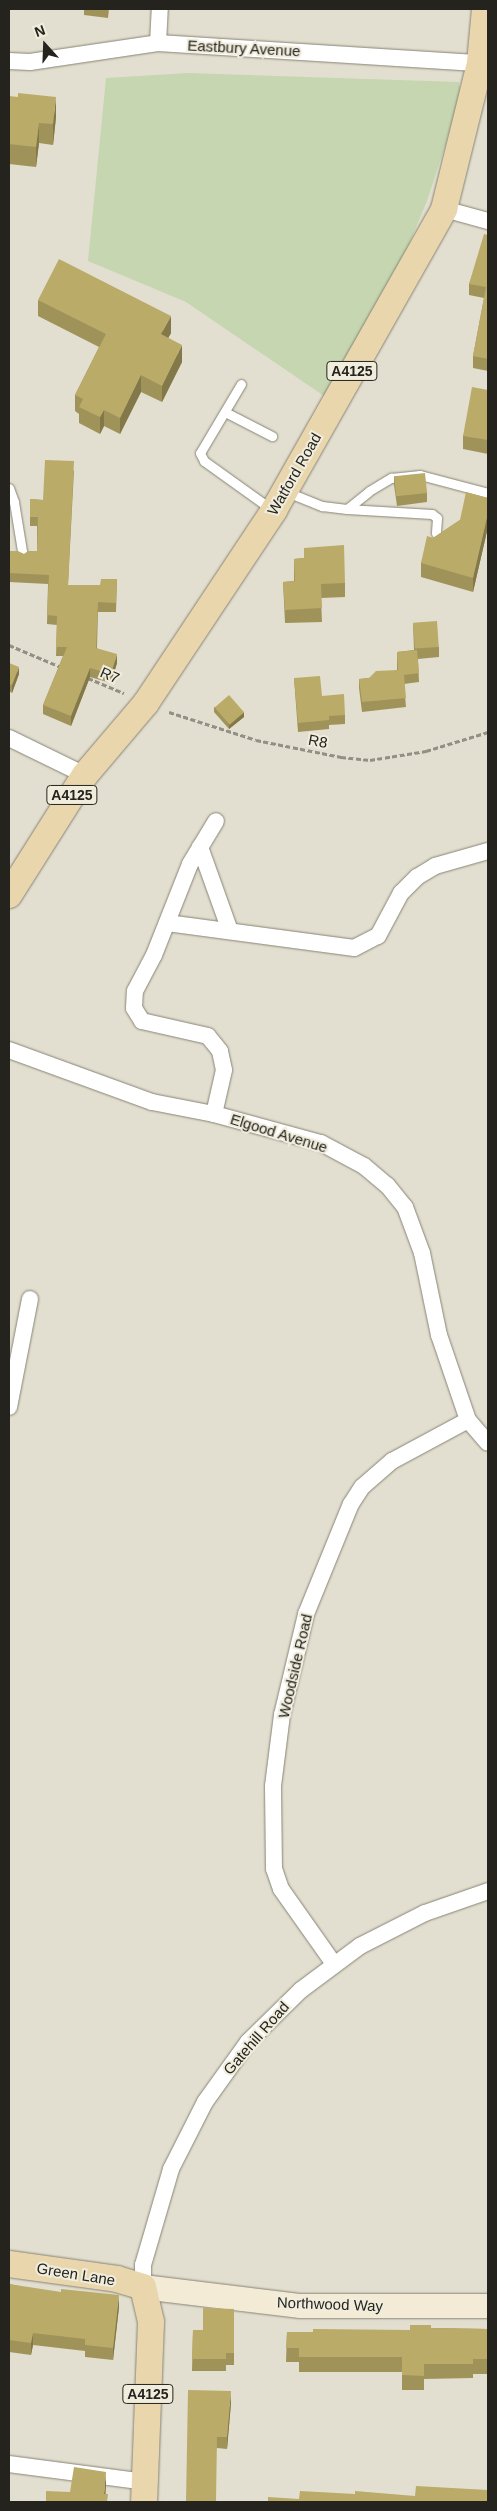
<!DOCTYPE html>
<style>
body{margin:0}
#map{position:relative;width:497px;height:2511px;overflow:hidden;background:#e3dfd0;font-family:Arial,sans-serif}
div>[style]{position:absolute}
.green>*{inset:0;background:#c5d6b0}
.path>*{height:3px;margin-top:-1.5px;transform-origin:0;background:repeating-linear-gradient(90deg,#928f84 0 5px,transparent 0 7.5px)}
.roads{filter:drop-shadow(0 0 1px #878476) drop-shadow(0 0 1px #878476)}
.lane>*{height:9px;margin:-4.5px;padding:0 4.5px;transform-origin:4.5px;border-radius:4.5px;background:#fff}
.street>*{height:16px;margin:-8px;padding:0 8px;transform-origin:8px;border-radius:8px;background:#fff}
.secondary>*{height:24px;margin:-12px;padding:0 12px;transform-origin:12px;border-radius:12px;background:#f4ebd6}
.primary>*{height:26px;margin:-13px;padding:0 13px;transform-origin:13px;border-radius:13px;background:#e9d6ad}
.wall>*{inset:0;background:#a0935a}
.shaded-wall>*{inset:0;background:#82784a}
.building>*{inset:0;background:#baab69;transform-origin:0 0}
span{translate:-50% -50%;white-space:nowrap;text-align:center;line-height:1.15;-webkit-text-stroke:4px #f0eddd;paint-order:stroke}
.shield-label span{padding:1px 4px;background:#f0eddd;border:1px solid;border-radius:4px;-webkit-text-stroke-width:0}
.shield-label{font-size:14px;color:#24231e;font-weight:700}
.street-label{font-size:15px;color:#24231e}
.frame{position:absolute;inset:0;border:10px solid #24231e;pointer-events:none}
.north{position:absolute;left:20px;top:20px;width:50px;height:50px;-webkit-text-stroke:4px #f0eddd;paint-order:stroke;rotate:340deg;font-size:14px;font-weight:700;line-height:20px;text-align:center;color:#24231e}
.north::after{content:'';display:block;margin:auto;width:18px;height:22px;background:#24231e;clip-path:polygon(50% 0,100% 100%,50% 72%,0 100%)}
</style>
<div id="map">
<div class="green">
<i style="clip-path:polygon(188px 73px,459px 82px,461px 97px,427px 201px,374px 328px,324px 396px,186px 302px,88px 261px,106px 78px)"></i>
</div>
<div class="path">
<i style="left:9px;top:645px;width:56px;rotate:22.9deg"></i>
<i style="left:88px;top:678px;width:39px;rotate:23deg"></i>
<i style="left:169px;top:712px;width:91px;rotate:17.8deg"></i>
<i style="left:256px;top:740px;width:87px;rotate:11.3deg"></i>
<i style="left:341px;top:757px;width:29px;rotate:6deg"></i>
<i style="left:370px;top:760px;width:57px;rotate:-9.1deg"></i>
<i style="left:426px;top:751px;width:65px;rotate:-17deg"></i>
</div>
<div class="roads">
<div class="lane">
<i style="left:241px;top:384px;width:80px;rotate:120.7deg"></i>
<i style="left:200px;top:453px;width:9px;rotate:63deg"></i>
<i style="left:204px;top:461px;width:82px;rotate:35.6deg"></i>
<i style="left:225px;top:412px;width:53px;rotate:27.1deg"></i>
<i style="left:9px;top:488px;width:15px;rotate:70deg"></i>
<i style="left:14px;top:502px;width:56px;rotate:80.7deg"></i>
<i style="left:287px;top:492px;width:38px;rotate:22deg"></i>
<i style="left:322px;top:506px;width:25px;rotate:7deg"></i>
<i style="left:347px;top:509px;width:28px;rotate:-39deg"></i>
<i style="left:369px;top:491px;width:26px;rotate:-31deg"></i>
<i style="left:391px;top:478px;width:29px;rotate:-6deg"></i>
<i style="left:420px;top:475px;width:70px;rotate:14.8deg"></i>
<i style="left:347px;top:509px;width:85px;rotate:3.4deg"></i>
<i style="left:432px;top:514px;width:6px;rotate:39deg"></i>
<i style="left:437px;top:518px;width:15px;rotate:94deg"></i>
</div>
<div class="street">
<i style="left:158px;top:43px;width:34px;rotate:-87deg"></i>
<i style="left:9px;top:61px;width:21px;rotate:3deg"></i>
<i style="left:30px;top:62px;width:129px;rotate:-8.4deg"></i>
<i style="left:158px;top:43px;width:323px;rotate:3.6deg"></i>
<i style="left:444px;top:209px;width:46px;rotate:15.3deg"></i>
<i style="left:9px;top:738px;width:85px;rotate:26deg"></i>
<i style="left:200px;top:847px;width:89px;rotate:70.3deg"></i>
<i style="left:167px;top:923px;width:189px;rotate:7.6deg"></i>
<i style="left:354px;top:948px;width:27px;rotate:-27deg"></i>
<i style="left:378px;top:936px;width:49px;rotate:-61.9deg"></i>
<i style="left:401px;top:893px;width:23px;rotate:-45deg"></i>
<i style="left:417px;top:877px;width:21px;rotate:-31deg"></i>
<i style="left:435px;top:866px;width:55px;rotate:-15.8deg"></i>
<i style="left:9px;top:1050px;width:152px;rotate:20deg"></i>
<i style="left:152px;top:1102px;width:63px;rotate:11deg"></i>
<i style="left:214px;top:1114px;width:111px;rotate:15.2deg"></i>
<i style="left:321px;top:1143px;width:49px;rotate:28.1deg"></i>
<i style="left:364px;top:1166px;width:30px;rotate:40deg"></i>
<i style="left:387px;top:1185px;width:28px;rotate:51deg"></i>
<i style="left:405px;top:1207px;width:49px;rotate:69.7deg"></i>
<i style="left:422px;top:1253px;width:84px;rotate:78.3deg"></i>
<i style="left:439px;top:1335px;width:90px;rotate:71.2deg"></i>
<i style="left:468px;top:1420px;width:30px;rotate:49deg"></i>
<i style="left:214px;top:1114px;width:45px;rotate:-77.2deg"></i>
<i style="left:224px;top:1070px;width:19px;rotate:-102deg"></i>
<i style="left:220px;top:1051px;width:19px;rotate:-129deg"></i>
<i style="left:208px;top:1036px;width:68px;rotate:-167.2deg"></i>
<i style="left:142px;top:1021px;width:15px;rotate:-122deg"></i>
<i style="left:134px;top:1008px;width:17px;rotate:-87deg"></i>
<i style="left:135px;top:991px;width:41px;rotate:-62.2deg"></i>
<i style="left:154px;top:955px;width:98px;rotate:-68.4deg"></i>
<i style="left:190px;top:864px;width:50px;rotate:-58.8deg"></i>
<i style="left:9px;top:1407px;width:110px;rotate:-79deg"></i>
<i style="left:334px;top:1964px;width:92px;rotate:-125.2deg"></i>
<i style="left:281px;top:1889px;width:21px;rotate:-109deg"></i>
<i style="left:274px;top:1869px;width:83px;rotate:-90.7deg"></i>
<i style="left:273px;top:1786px;width:72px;rotate:-82.8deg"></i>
<i style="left:282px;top:1715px;width:104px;rotate:-76.6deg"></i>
<i style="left:306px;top:1614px;width:119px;rotate:-67.8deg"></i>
<i style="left:351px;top:1504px;width:20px;rotate:-57deg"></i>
<i style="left:362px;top:1487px;width:40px;rotate:-41deg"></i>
<i style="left:392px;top:1461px;width:86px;rotate:-28.3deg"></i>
<i style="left:143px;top:2287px;width:22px;rotate:-90deg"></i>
<i style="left:143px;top:2265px;width:100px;rotate:-73.7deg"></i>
<i style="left:171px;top:2169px;width:75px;rotate:-63.1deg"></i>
<i style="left:205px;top:2102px;width:74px;rotate:-54.4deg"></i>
<i style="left:248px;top:2042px;width:74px;rotate:-44.5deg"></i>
<i style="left:301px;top:1990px;width:74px;rotate:-36.7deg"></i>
<i style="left:360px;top:1946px;width:73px;rotate:-26.9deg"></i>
<i style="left:425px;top:1913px;width:67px;rotate:-19.2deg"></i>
<i style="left:9px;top:2464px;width:137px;rotate:7.5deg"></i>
</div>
<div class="secondary">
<i style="left:143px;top:2287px;width:159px;rotate:6.9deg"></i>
<i style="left:301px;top:2306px;width:187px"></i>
</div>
<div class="primary">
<i style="left:9px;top:895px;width:142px;rotate:-57.7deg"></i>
<i style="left:85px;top:775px;width:94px;rotate:-49.7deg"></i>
<i style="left:146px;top:703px;width:232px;rotate:-56.4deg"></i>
<i style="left:274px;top:510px;width:346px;rotate:-60.5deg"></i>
<i style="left:444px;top:209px;width:150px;rotate:-76.1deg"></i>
<i style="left:480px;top:63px;width:54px;rotate:-84.7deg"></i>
<i style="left:9px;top:2264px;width:109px;rotate:7.9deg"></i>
<i style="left:117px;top:2279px;width:27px;rotate:17deg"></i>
<i style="left:143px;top:2287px;width:36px;rotate:77deg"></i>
<i style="left:151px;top:2322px;width:180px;rotate:92.2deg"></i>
</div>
</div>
<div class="wall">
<i style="clip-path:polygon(84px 9px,109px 9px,108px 18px,84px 15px)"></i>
<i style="clip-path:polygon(9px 96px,56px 117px,53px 145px,39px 143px,36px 167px,9px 164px)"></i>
<i style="clip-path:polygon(488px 235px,488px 371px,473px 368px,473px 356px,484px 298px,469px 295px,469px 284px)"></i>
<i style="clip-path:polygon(38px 300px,171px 333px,168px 338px,182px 362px,162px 402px,141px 392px,120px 434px,104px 426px,100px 434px,79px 423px,79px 414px,75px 411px,75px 395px,99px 347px,38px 316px)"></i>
<i style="clip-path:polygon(488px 390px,488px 454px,463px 449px,463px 436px)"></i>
<i style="clip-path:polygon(74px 470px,68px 585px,100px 585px,117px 579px,116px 612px,98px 612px,97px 648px,117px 663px,111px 683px,90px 677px,71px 726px,43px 714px,43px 705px,63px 656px,56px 656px,57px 625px,47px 624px,48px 584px,9px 582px,9px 551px,24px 554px,37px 551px,37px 526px,30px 526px,30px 499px,43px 500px)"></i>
<i style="clip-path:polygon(394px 476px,427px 493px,427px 502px,397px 506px,394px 485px)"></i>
<i style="clip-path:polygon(488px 498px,488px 527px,473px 592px,421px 577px,421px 563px,433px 538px,460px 520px)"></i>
<i style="clip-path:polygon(304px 548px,345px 583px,345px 597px,321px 598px,322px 622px,285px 623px,283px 582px,294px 581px,294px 559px,304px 558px)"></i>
<i style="clip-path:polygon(413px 624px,439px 647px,439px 657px,418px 659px,419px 682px,404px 684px,406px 707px,362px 712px,359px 688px,359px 679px,369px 678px,397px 670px,397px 652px,414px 650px)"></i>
<i style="clip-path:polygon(9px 663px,19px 674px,12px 693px,9px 691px)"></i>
<i style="clip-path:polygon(294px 678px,322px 696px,345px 715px,345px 724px,329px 725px,329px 729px,298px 732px)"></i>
<i style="clip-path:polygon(214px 707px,244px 717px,229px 729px,214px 712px)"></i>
<i style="clip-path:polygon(9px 2284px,119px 2307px,113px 2360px,85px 2357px,85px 2351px,33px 2345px,31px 2355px,9px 2352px)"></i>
<i style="clip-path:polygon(234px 2309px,234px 2365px,226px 2365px,226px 2371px,192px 2371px,193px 2330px,203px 2330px)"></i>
<i style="clip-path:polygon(431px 2328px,488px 2329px,488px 2374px,473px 2374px,473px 2378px,424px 2379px,424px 2390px,402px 2390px,402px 2372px,299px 2372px,299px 2362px,286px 2362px,287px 2332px,313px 2332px,410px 2330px)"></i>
<i style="clip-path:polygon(231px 2403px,227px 2449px,217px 2448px,186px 2502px)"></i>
</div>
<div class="shaded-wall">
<i style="clip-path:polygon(56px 97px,56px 117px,53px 145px,53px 124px)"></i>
<i style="clip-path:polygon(39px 123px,39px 143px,36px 167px,36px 147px)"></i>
<i style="clip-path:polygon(171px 316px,171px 333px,161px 351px,161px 334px)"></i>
<i style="clip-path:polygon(182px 345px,182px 362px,162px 402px,162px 386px)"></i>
<i style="clip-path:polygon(141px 375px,141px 392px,120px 434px,120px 418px)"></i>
<i style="clip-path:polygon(104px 410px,104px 426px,100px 434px,100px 417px)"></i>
<i style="clip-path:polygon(488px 513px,488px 527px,473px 592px,473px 578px)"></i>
<i style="clip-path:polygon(117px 654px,117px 663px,111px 683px,111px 674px)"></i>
<i style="clip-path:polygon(19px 667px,19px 674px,12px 693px,12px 685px)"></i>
<i style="clip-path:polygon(90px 668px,90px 677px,71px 726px,71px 716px)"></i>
<i style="clip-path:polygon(244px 712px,244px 717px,229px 729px,229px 724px)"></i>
<i style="clip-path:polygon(119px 2295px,119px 2307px,113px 2360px,113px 2348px)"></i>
<i style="clip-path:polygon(33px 2333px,33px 2345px,31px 2355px,31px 2343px)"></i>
<i style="clip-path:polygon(231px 2391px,231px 2403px,227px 2449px,227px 2437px)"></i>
<i style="clip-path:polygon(106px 2472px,106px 2487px,105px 2502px,104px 2494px)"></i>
</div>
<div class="building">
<i style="clip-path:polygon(18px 93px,56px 97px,53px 124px,39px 123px,36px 147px,9px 144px,9px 96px,18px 97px)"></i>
<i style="clip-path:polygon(484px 234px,488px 235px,488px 359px,473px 356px,486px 287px,469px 284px)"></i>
<i style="clip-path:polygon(59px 259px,171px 316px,161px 334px,182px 345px,162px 386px,141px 375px,120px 418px,104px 410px,100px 417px,79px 407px,83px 399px,75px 395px,106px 334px,38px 300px)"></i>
<i style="clip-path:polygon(472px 387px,488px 390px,488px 440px,463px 436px)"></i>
<i style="clip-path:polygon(45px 460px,74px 461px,68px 585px,100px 585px,101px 579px,117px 579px,116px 603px,98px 602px,96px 648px,117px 654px,111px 674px,90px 668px,71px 716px,43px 705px,67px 647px,56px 647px,57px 616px,47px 615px,49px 575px,9px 573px,9px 551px,18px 551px,24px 554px,28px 551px,37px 551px,38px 517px,30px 517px,30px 499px,43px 500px)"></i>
<i style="left:425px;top:473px;width:20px;height:31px;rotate:84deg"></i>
<i style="clip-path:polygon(466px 492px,488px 498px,488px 513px,473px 578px,421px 563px,427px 536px,433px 538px,460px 520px)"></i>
<i style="clip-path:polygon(344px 545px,345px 583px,321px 584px,322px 608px,285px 610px,283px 582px,295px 581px,294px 559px,304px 558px,304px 548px)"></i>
<i style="left:437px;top:621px;width:26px;height:24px;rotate:86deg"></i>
<i style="clip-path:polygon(417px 650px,419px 673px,404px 675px,406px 698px,362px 702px,359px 679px,369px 678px,376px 671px,398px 670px,397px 652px)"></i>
<i style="clip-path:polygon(9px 663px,19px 667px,12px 685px,9px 684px)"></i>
<i style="clip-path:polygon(320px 676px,322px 696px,344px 694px,345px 715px,329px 716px,329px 720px,298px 723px,294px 678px)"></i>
<i style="left:229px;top:695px;width:23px;height:19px;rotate:49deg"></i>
<i style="clip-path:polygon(9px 2284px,61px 2292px,61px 2289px,119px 2295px,113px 2348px,85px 2345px,85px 2339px,33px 2333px,31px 2343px,9px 2340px)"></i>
<i style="clip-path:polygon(203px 2308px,234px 2309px,234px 2353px,226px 2353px,226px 2359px,192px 2359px,193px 2330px,203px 2330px)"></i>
<i style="clip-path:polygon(410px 2325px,431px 2325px,431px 2328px,488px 2329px,488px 2359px,473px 2359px,473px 2364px,424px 2364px,424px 2376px,402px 2375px,402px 2357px,299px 2357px,299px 2348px,286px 2348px,287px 2332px,313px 2332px,313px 2329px,410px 2330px)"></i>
<i style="clip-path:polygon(188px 2390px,231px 2391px,227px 2437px,217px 2437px,216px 2502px,186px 2502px)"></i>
<i style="clip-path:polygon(74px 2467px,106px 2472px,104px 2494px,108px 2494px,107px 2502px,46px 2502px,46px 2491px,70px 2492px)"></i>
<i style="clip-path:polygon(416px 2486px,488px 2490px,488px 2502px,268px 2502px,268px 2497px,299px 2499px,300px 2491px,355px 2494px,355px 2491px,415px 2496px)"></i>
</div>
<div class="shield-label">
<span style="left:352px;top:371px">A4125</span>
<span style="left:72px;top:795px">A4125</span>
<span style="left:148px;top:2394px">A4125</span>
</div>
<div class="street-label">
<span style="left:244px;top:48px;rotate:3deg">Eastbury Avenue</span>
<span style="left:294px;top:474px;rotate:-60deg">Watford Road</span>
<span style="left:110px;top:675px;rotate:23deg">R7</span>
<span style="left:318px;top:741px;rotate:11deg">R8</span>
<span style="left:279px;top:1133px;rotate:17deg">Elgood Avenue</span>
<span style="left:295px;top:1666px;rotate:-77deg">Woodside Road</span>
<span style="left:256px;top:2038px;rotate:-49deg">Gatehill Road</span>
<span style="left:76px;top:2274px;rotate:9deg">Green Lane</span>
<span style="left:330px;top:2304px;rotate:2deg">Northwood Way</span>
</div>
<div class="frame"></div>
<div class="north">N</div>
</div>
